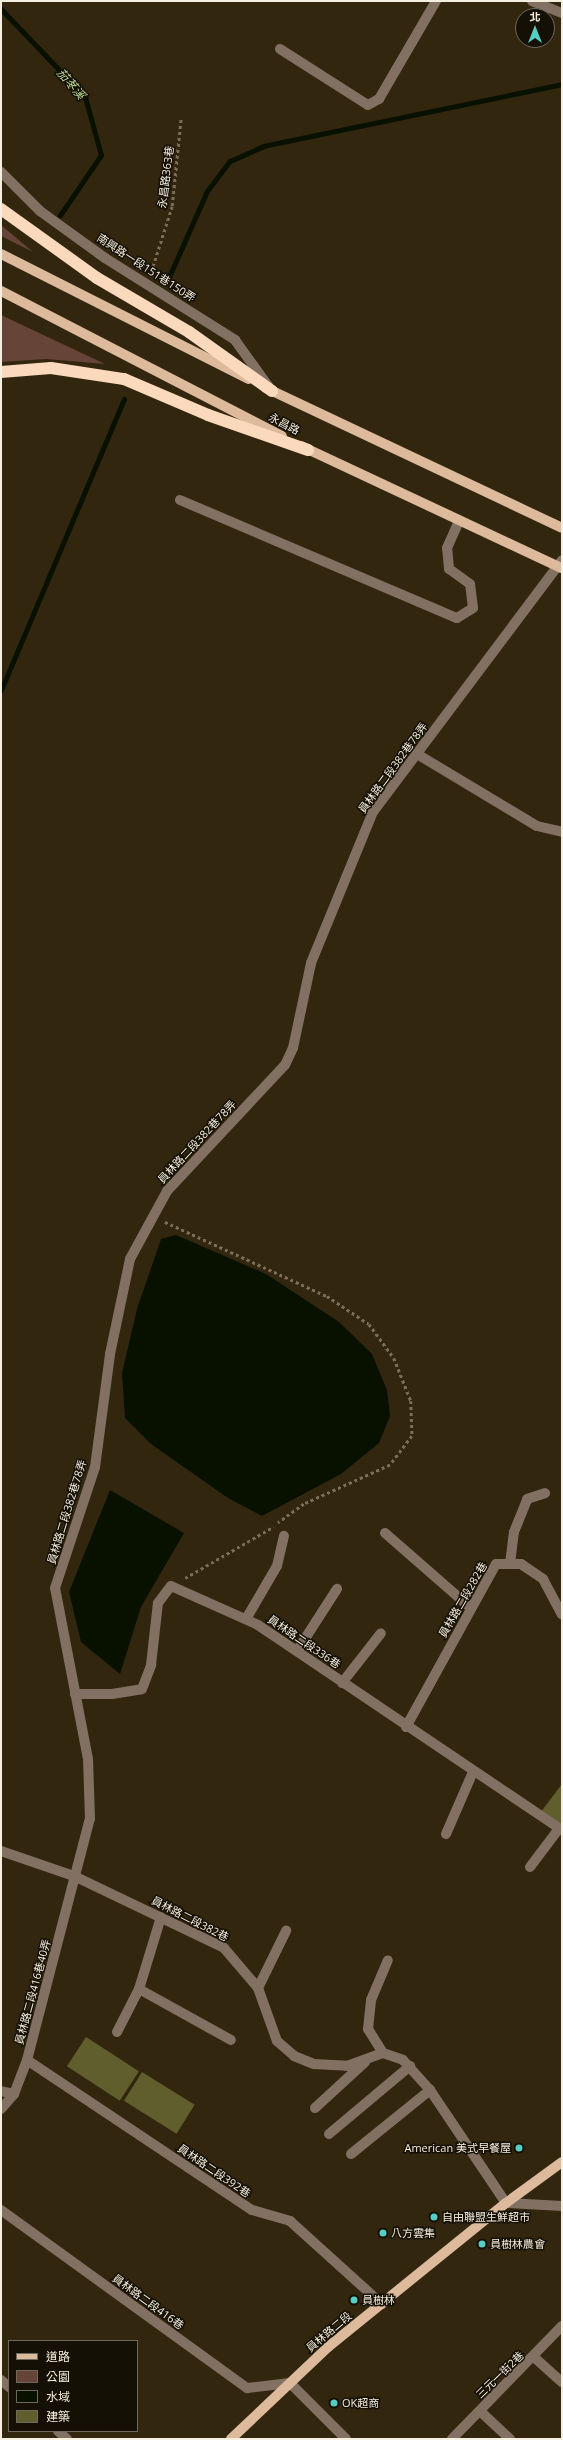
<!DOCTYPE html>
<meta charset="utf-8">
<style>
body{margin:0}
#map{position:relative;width:563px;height:2440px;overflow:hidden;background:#32260e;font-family:"Open Sans","Noto Sans TC",sans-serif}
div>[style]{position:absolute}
.green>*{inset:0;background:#664437}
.water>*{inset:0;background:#081100}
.stream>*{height:5px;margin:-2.5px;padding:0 2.5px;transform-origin:2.5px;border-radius:2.5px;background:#081100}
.building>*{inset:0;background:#615e2e;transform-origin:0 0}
.path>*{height:2.5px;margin-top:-1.25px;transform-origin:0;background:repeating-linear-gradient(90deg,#796f5a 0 3px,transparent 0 6px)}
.minor>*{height:10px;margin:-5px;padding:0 5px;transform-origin:5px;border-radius:5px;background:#827162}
.major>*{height:10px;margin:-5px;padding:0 5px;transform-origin:5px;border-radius:5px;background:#ddba9c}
.highway>*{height:12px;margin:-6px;padding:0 6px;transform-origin:6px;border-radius:6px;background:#fbd9bc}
.dots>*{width:11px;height:11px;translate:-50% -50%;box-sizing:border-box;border:2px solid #151006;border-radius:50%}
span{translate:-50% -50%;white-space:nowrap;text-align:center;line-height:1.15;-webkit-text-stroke:3px #151006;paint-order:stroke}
.street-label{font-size:11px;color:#f6eedf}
.poi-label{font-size:11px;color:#f6eedf}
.right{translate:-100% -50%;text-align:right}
.left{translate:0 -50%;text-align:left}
.water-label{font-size:12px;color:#bdd992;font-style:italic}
.frame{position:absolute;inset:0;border:2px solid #f6eedf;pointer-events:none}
.legend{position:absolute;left:8px;top:2340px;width:130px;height:92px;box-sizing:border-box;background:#151006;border:1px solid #6f695d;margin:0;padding:5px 7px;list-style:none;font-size:12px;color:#f6eedf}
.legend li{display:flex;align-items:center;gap:8px;height:20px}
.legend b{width:20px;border:1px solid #6f695d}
.north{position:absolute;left:515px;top:8px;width:40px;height:40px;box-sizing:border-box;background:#151006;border:1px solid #6f695d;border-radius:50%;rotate:0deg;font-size:11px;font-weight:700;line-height:16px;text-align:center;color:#f6eedf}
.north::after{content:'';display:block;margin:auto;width:14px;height:18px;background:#55cec5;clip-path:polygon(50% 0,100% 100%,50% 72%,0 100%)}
</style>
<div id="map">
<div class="green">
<i style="clip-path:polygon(1px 225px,33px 252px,1px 236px)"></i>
<i style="clip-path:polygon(1px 315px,105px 364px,46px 359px,1px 362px)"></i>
</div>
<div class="water">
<i style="clip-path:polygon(176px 1235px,266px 1274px,339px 1322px,372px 1354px,387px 1390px,390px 1416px,379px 1443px,341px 1474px,262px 1516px,228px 1498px,151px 1444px,125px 1418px,122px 1373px,137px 1309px,161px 1239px)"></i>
<i style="clip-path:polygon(110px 1490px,184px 1533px,141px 1607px,120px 1674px,81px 1642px,69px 1592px)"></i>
</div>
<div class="stream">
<i style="left:1px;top:9px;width:122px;rotate:46.3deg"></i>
<i style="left:85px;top:97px;width:60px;rotate:74.6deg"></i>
<i style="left:101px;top:155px;width:73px;rotate:124.3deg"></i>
<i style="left:168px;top:279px;width:96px;rotate:-66.1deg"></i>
<i style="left:207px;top:191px;width:38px;rotate:-53deg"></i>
<i style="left:230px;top:161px;width:36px;rotate:-24deg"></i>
<i style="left:263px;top:146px;width:305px;rotate:-11.7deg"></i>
<i style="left:1px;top:690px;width:316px;rotate:-67.1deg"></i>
</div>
<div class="building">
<i style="clip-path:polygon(562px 1784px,562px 1826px,540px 1813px)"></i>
<i style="left:86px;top:2037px;width:63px;height:35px;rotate:33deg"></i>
<i style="left:142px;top:2072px;width:62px;height:34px;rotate:32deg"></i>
</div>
<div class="path">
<i style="left:151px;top:272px;width:69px;rotate:-72.3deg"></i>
<i style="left:172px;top:206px;width:88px;rotate:-84.2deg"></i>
<i style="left:165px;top:1222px;width:178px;rotate:24.6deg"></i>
<i style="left:327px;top:1296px;width:50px;rotate:33.7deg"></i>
<i style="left:369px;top:1324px;width:42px;rotate:53.7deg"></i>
<i style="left:394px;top:1358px;width:46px;rotate:68.4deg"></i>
<i style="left:411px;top:1401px;width:35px;rotate:88deg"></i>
<i style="left:412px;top:1436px;width:36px;rotate:127deg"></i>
<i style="left:390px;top:1465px;width:94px;rotate:155.6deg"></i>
<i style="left:304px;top:1504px;width:32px;rotate:144deg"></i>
<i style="left:185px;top:1578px;width:102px;rotate:-30.1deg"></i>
</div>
<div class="minor">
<i style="left:532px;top:1px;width:32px;rotate:22deg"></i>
<i style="left:280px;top:49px;width:104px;rotate:32.5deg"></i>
<i style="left:368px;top:105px;width:13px;rotate:-29deg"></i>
<i style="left:379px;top:99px;width:113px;rotate:-59.8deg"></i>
<i style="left:1px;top:172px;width:55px;rotate:45deg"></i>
<i style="left:40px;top:211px;width:80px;rotate:35.9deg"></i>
<i style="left:105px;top:258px;width:154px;rotate:32.2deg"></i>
<i style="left:235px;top:340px;width:57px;rotate:54.3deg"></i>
<i style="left:180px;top:500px;width:301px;rotate:23.1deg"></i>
<i style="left:457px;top:618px;width:19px;rotate:-32deg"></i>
<i style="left:473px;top:608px;width:24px;rotate:-97deg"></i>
<i style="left:470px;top:584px;width:26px;rotate:-144deg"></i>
<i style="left:449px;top:569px;width:21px;rotate:-95deg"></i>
<i style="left:447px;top:548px;width:30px;rotate:-66deg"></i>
<i style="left:417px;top:754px;width:140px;rotate:31deg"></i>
<i style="left:537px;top:826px;width:26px;rotate:13deg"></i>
<i style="left:385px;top:1533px;width:114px;rotate:41.1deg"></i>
<i style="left:510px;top:1564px;width:32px;rotate:-83deg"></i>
<i style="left:514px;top:1532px;width:35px;rotate:-68deg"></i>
<i style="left:527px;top:1499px;width:19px;rotate:-18deg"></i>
<i style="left:246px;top:1619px;width:61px;rotate:-59.7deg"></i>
<i style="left:277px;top:1566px;width:31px;rotate:-77deg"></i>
<i style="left:297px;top:1651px;width:74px;rotate:-57.2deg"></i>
<i style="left:342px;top:1683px;width:63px;rotate:-52deg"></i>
<i style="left:75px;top:1694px;width:37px"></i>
<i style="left:112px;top:1694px;width:30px;rotate:-9deg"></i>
<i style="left:142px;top:1689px;width:26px;rotate:-69deg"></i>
<i style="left:151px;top:1665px;width:62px;rotate:-83.6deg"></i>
<i style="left:158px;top:1603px;width:21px;rotate:-53deg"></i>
<i style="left:171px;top:1586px;width:95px;rotate:24.1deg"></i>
<i style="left:258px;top:1625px;width:367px;rotate:34deg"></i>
<i style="left:406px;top:1727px;width:186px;rotate:-61.1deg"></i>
<i style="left:496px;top:1564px;width:25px"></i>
<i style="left:521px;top:1564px;width:27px;rotate:34deg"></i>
<i style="left:543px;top:1579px;width:40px;rotate:62deg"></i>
<i style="left:446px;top:1834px;width:68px;rotate:-66.5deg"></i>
<i style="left:1px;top:1851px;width:77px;rotate:18.9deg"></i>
<i style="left:74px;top:1876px;width:166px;rotate:25.6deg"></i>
<i style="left:224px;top:1948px;width:52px;rotate:49.6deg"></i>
<i style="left:258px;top:1988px;width:56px;rotate:70.3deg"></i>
<i style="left:277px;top:2041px;width:23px;rotate:41deg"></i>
<i style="left:294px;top:2056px;width:22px;rotate:22deg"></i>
<i style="left:314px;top:2064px;width:33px;rotate:3deg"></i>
<i style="left:347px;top:2066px;width:38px;rotate:-20deg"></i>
<i style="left:383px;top:2053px;width:21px;rotate:19deg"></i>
<i style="left:403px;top:2060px;width:40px;rotate:48deg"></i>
<i style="left:430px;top:2090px;width:136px;rotate:56.1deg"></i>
<i style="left:506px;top:2203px;width:56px;rotate:3.1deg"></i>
<i style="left:530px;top:1867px;width:46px;rotate:-52.9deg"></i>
<i style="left:258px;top:1988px;width:64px;rotate:-63.8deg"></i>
<i style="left:139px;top:1989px;width:105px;rotate:29deg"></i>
<i style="left:117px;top:2032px;width:48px;rotate:-62.9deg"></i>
<i style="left:139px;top:1989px;width:75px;rotate:-73deg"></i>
<i style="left:383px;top:2053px;width:28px;rotate:-122deg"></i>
<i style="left:368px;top:2029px;width:29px;rotate:-84deg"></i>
<i style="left:371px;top:2000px;width:43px;rotate:-67deg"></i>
<i style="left:27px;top:2060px;width:270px;rotate:33.7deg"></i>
<i style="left:252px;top:2210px;width:40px;rotate:16deg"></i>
<i style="left:290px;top:2221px;width:124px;rotate:42.1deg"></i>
<i style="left:1px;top:2091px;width:13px;rotate:13deg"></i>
<i style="left:315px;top:2108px;width:68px;rotate:-42.6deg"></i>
<i style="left:1px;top:2109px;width:20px;rotate:-49deg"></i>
<i style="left:14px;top:2094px;width:36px;rotate:-69deg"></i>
<i style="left:27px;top:2060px;width:249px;rotate:-75.4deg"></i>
<i style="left:90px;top:1819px;width:60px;rotate:-91.9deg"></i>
<i style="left:88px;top:1759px;width:174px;rotate:-100.9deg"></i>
<i style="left:55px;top:1588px;width:127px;rotate:-71.7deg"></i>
<i style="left:95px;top:1467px;width:114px;rotate:-82.4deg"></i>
<i style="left:110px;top:1354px;width:97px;rotate:-78.1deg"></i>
<i style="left:130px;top:1259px;width:77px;rotate:-61.4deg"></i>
<i style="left:167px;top:1191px;width:173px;rotate:-46.9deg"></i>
<i style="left:285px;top:1065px;width:19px;rotate:-65deg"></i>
<i style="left:293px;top:1048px;width:87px;rotate:-78deg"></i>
<i style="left:311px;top:963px;width:163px;rotate:-67.7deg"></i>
<i style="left:373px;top:812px;width:315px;rotate:-53.1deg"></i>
<i style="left:329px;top:2134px;width:106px;rotate:-40deg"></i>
<i style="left:351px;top:2154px;width:102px;rotate:-39deg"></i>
<i style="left:1px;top:2210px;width:304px;rotate:35.9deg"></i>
<i style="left:247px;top:2388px;width:43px;rotate:-6.6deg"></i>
<i style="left:290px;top:2383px;width:79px;rotate:45deg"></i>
<i style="left:535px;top:2358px;width:36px;rotate:42deg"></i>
<i style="left:1px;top:2380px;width:11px;rotate:41deg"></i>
<i style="left:480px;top:2411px;width:41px;rotate:43deg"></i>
<i style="left:58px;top:2431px;width:12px;rotate:42deg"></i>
<i style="left:452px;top:2439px;width:158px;rotate:-45.8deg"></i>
</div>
<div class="major">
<i style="left:1px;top:254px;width:277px;rotate:26.8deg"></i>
<i style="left:1px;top:291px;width:316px;rotate:27.3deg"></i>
<i style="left:266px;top:388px;width:327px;rotate:25.3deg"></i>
<i style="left:301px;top:446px;width:288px;rotate:25.1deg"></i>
<i style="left:231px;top:2439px;width:134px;rotate:-43.5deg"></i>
<i style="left:328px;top:2347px;width:229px;rotate:-39deg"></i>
<i style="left:506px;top:2203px;width:69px;rotate:-36.2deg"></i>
</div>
<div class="highway">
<i style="left:1px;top:209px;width:118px;rotate:35.7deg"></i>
<i style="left:97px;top:278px;width:107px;rotate:30.4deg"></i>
<i style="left:189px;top:332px;width:102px;rotate:35.4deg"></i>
<i style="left:1px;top:372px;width:50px;rotate:-4.6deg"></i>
<i style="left:51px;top:368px;width:74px;rotate:8.6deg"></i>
<i style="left:124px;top:379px;width:91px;rotate:23.2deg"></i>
<i style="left:208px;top:415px;width:106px;rotate:19.3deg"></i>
</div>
<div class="dots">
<i style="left:519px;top:2148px;background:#55cec5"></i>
<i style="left:434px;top:2217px;background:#55cec5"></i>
<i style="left:383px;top:2233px;background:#55cec5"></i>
<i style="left:482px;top:2244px;background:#55cec5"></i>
<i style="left:354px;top:2300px;background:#55cec5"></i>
<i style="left:334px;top:2403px;background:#55cec5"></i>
</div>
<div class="street-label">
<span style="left:166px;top:177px;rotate:-83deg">永昌路363巷</span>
<span style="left:146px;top:268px;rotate:33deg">南興路一段151巷150弄</span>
<span style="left:284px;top:424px;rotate:27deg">永昌路</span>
<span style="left:393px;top:768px;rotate:-54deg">員林路二段382巷78弄</span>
<span style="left:197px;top:1142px;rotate:-47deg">員林路二段382巷78弄</span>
<span style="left:67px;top:1512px;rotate:-73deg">員林路二段382巷78弄</span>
<span style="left:463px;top:1600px;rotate:-60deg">員林路二段282巷</span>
<span style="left:304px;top:1642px;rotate:34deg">員林路二段336巷</span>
<span style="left:190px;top:1919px;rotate:27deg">員林路二段382巷</span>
<span style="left:33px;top:1992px;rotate:-75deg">員林路二段416巷40弄</span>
<span style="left:214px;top:2171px;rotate:34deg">員林路二段392巷</span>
<span style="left:148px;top:2302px;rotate:36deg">員林路二段416巷</span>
<span style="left:329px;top:2332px;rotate:-40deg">員林路二段</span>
<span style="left:500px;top:2375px;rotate:-44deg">三元一街2巷</span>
</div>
<div class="poi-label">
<span class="right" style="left:511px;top:2148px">American 美式早餐屋</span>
<span class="left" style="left:442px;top:2217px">自由聯盟生鮮超市</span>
<span class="left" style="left:391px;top:2233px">八方雲集</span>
<span class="left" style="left:490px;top:2244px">員樹林農會</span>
<span class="left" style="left:362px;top:2300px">員樹林</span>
<span class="left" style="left:342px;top:2403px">OK超商</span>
</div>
<div class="water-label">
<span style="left:71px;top:84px;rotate:49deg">茄苳溪</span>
</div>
<div class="frame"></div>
<ul class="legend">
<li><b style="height:5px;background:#ddba9c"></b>道路</li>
<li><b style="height:11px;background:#664437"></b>公園</li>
<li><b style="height:11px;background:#081100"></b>水域</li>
<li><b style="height:11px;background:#615e2e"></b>建築</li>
</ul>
<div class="north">北</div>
</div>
